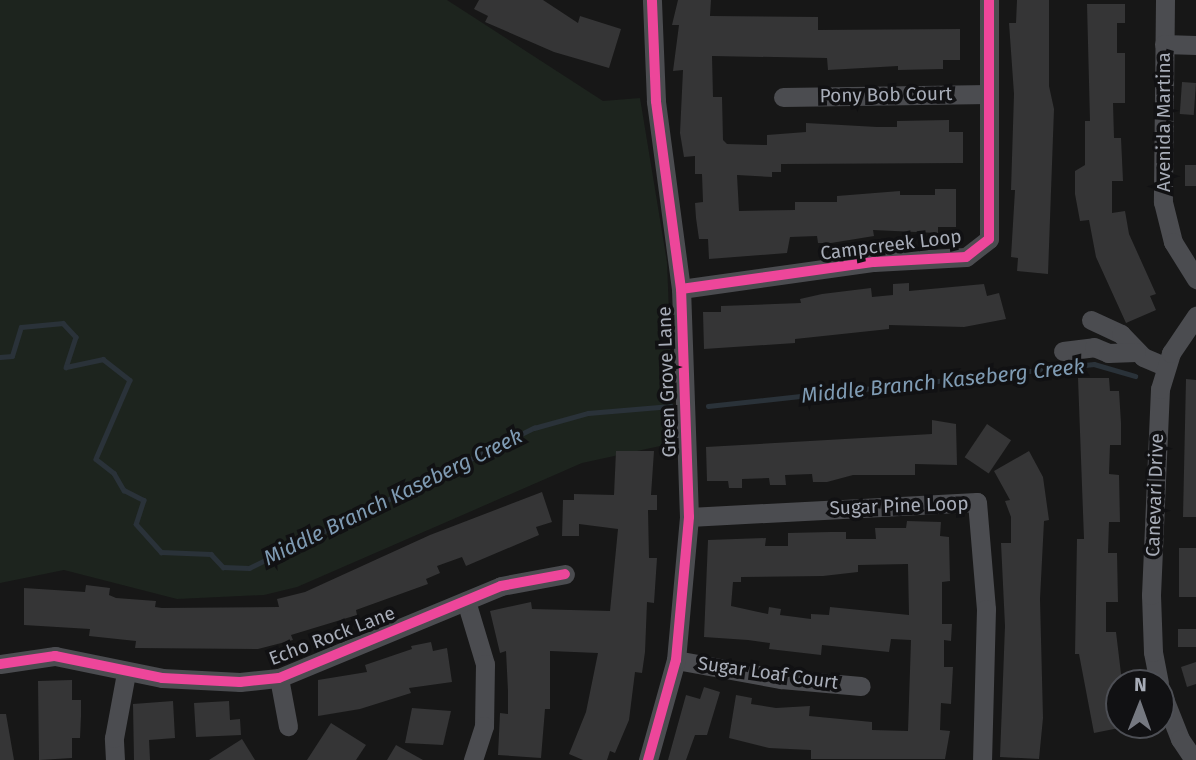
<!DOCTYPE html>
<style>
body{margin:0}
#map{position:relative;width:1196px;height:760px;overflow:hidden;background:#171717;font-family:"Fira Sans",sans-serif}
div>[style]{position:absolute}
.green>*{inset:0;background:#1d241e}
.stream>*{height:4.5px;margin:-2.25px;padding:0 2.25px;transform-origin:2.25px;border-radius:2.25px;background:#2a3239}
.building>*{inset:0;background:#353536;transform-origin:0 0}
.minor>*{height:19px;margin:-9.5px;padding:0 9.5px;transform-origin:9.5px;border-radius:9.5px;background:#4b4c50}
.cycleway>*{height:10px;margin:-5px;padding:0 5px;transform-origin:5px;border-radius:5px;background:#ed469a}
span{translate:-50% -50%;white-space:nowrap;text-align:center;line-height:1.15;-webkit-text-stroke:7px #111113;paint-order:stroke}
.street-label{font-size:19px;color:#a8adb8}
.water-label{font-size:21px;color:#7f9bb3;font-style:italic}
.north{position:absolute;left:1105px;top:669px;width:70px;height:70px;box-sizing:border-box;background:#111113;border:2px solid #4d4f55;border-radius:50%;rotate:1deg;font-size:19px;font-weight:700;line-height:28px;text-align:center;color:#a8adb8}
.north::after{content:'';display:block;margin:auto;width:24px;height:32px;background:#757880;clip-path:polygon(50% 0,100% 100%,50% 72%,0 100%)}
</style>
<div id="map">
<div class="green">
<i style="clip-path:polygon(0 0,447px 0,603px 101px,640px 98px,667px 262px,674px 443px,582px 463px,297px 587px,264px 595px,177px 599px,64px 570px,0 583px)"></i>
</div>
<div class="stream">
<i style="left:0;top:357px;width:12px;rotate:-5deg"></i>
<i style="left:12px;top:356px;width:30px;rotate:-73deg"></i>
<i style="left:21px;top:327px;width:42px;rotate:-5.4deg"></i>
<i style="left:63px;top:323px;width:19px;rotate:47deg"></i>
<i style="left:76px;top:337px;width:32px;rotate:108deg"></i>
<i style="left:66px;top:367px;width:38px;rotate:-12deg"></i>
<i style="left:103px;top:359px;width:34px;rotate:38deg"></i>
<i style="left:130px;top:380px;width:86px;rotate:113.3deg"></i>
<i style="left:96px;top:459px;width:23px;rotate:38deg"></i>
<i style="left:114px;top:473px;width:20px;rotate:60deg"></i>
<i style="left:124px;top:490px;width:22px;rotate:27deg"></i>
<i style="left:144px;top:500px;width:25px;rotate:108deg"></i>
<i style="left:136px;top:524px;width:38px;rotate:48deg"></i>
<i style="left:161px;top:552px;width:50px;rotate:2.3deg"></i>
<i style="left:211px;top:554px;width:18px;rotate:47deg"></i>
<i style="left:223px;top:567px;width:26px;rotate:2deg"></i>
<i style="left:249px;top:568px;width:318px;rotate:-26.2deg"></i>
<i style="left:534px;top:428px;width:56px;rotate:-15.5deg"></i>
<i style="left:588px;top:413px;width:83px;rotate:-4.8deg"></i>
<i style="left:708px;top:406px;width:388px;rotate:-6.2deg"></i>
<i style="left:1094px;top:364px;width:43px;rotate:16.3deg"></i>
</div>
<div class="building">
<i style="clip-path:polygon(479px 0,543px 0,578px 23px,580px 16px,621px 29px,609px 68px,554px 52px,485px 22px,488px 16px,474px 9px)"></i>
<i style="clip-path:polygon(678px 0,711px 0,710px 16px,818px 17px,818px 30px,960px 29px,960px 60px,943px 60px,943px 69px,898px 70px,898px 66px,828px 70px,827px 58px,712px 56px,713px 97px,722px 97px,723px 140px,727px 144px,767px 145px,767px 135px,806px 132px,806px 123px,877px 127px,897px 127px,897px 121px,949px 120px,949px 132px,963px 132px,963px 163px,781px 164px,781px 172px,772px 172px,772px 177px,737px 175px,739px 211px,795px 210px,795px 202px,837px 202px,837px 196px,900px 191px,900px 195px,935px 195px,935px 189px,956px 189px,956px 227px,938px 227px,938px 233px,873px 230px,874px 236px,831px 243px,818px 243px,817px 236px,790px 237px,787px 253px,709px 259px,708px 239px,699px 239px,696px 218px,695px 203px,703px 202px,702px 174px,695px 174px,695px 156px,684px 157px,680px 133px,683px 70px,673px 71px,679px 25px,672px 25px)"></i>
<i style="clip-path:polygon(1017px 0,1049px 0,1049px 86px,1054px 109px,1048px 274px,1017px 271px,1018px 258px,1011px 257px,1015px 190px,1011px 190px,1014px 94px,1009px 23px,1016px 23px)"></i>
<i style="clip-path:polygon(1087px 4px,1125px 4px,1125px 23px,1117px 23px,1117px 53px,1125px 53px,1125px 103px,1113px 103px,1114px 138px,1121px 138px,1123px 181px,1112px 181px,1112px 213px,1125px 211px,1129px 234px,1156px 294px,1150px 296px,1156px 310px,1126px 323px,1096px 257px,1089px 220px,1080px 221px,1075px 194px,1075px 171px,1085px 165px,1085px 121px,1090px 121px)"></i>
<i style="left:1182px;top:82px;width:14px;height:32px;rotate:4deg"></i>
<i style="left:1185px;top:165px;width:11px;height:21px"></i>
<i style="clip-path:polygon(909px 283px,909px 291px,984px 284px,987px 296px,999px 293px,1006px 319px,964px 327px,889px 325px,889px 329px,795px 339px,795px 343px,704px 349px,703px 312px,721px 312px,721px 306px,801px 303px,800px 299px,822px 294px,871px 288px,872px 297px,893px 295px,893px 284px)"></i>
<i style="clip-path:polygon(1078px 378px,1109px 378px,1110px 391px,1119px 391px,1121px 423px,1121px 445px,1110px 445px,1109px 474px,1119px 475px,1120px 522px,1109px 522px,1108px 553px,1117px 553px,1118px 602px,1106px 602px,1106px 632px,1116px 632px,1122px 682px,1115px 683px,1119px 728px,1094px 733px,1079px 654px,1075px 654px,1077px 539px,1084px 539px)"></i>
<i style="clip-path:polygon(1186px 379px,1196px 380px,1196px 517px,1183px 517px)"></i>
<i style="clip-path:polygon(932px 420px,956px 424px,957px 465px,915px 464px,915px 475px,853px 475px,827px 482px,813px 482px,812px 474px,785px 475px,786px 485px,770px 485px,769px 478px,742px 479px,742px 488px,729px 488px,728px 481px,707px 481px,706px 447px,932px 434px)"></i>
<i style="left:987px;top:424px;width:29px;height:40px;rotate:34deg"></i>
<i style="clip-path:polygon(616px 451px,654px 451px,651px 495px,657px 495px,657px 510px,648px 510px,649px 558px,657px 558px,654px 603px,647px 602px,645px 652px,642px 673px,635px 672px,629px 720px,615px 753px,610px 751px,607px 760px,583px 760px,569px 754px,586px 712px,598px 653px,550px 651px,550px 709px,545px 709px,541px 758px,498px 755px,500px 713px,508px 714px,508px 691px,506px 651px,500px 653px,490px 611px,531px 602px,532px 609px,610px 611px,618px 529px,579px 524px,579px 536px,562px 536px,563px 500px,574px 500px,574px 494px,614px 495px)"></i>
<i style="clip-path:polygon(1029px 451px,1043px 477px,1049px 520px,1044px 521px,1040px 599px,1043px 718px,1039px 759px,1000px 757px,1005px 626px,1001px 543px,1011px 543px,1011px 517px,1005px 501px,1010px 500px,994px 471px)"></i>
<i style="clip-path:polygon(542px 492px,552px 522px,536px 527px,539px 535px,466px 566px,462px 557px,437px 566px,440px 573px,426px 579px,428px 584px,356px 610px,357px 615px,291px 635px,293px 640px,258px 649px,135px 648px,136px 641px,89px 636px,90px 629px,24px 625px,24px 588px,85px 592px,86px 585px,110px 588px,109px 595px,116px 598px,156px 601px,155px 607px,162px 608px,279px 607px,277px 599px,305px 592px,430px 535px)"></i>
<i style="clip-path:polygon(evenodd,907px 521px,941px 522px,940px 536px,949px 537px,950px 581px,942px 582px,942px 624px,952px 624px,951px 641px,944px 640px,944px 667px,953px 667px,951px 704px,941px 703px,940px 730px,950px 731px,945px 759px,811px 759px,811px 750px,769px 748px,729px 738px,736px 695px,752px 698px,751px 704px,776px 708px,810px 706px,809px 716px,872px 722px,872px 730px,908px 731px,911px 640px,891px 639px,889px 652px,822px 645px,821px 655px,769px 649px,770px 643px,748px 640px,704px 637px,708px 540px,766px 538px,765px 546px,788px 546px,788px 533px,831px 532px,846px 532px,846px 539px,876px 539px,875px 528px,906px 528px,907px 521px,908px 564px,909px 615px,830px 607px,829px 615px,811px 614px,811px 619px,780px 615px,781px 609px,769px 607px,768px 614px,731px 606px,733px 582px,741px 582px,741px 577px,823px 576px,858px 572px,858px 565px,908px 564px)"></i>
<i style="left:1179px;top:548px;width:17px;height:49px"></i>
<i style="left:1178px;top:629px;width:18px;height:18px"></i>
<i style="clip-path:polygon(431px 642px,433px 651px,447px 648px,452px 682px,409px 688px,411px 693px,360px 709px,318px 716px,318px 680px,367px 672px,365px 665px,412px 649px,411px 646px)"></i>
<i style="clip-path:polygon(1196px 662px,1196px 684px,1187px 687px,1181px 667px)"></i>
<i style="clip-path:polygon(72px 680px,72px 700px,81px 700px,81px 716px,80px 738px,72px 738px,72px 758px,39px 760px,38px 681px)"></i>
<i style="clip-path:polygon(704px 687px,720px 692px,707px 735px,695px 735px,686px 760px,668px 760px,686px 695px,700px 699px)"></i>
<i style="clip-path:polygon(173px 701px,175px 738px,149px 740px,150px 760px,134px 760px,133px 704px)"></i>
<i style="clip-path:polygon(229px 701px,230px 720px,240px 719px,241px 735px,196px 737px,194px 703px)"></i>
<i style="clip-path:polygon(412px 708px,451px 711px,443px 745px,405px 743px)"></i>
<i style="clip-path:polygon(0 714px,6px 714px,14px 760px,0 760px)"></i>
<i style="clip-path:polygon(331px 723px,366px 745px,356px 760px,307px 760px)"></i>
<i style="clip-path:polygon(242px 739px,255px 760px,209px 760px)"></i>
<i style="clip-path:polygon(396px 745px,423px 760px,387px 760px)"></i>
</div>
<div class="minor">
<i style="left:1165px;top:0;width:202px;rotate:90.6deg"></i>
<i style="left:1163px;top:202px;width:41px;rotate:76deg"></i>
<i style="left:1173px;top:242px;width:44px;rotate:58.1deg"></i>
<i style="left:1164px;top:44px;width:32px;rotate:2deg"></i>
<i style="left:783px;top:97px;width:206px;rotate:-0.8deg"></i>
<i style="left:681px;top:289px;width:195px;rotate:-8deg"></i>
<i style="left:874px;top:262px;width:92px;rotate:-3.1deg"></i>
<i style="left:966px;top:257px;width:29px;rotate:-38deg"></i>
<i style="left:989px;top:239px;width:239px;rotate:-90deg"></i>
<i style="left:1091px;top:320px;width:33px;rotate:25deg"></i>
<i style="left:1121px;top:334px;width:32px;rotate:46deg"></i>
<i style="left:1143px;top:357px;width:25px;rotate:23deg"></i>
<i style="left:1063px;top:351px;width:31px;rotate:-7deg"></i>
<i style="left:1094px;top:347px;width:15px;rotate:23deg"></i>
<i style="left:1108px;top:353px;width:28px;rotate:-2deg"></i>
<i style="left:689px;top:517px;width:288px;rotate:-3deg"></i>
<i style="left:977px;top:502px;width:107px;rotate:85.2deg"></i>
<i style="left:986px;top:609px;width:151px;rotate:91.5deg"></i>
<i style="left:466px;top:601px;width:66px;rotate:73.2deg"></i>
<i style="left:485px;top:664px;width:62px;rotate:90.9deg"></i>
<i style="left:484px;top:726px;width:36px;rotate:108deg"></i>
<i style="left:676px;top:660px;width:107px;rotate:10.3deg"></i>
<i style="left:781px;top:679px;width:80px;rotate:5deg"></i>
<i style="left:0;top:664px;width:56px;rotate:-8.3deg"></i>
<i style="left:55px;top:656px;width:109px;rotate:11.6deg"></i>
<i style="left:162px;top:678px;width:78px;rotate:2.9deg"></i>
<i style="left:240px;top:682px;width:39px;rotate:-6deg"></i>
<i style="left:279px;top:678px;width:240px;rotate:-22.5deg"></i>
<i style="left:501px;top:586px;width:65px;rotate:-10.6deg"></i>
<i style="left:279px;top:678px;width:49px;rotate:79.4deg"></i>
<i style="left:1159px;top:683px;width:32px;rotate:-101deg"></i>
<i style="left:1153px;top:652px;width:57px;rotate:-92deg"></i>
<i style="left:1151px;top:595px;width:206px;rotate:-87.5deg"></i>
<i style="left:1160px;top:389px;width:38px;rotate:-73deg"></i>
<i style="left:1171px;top:353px;width:45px;rotate:-56deg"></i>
<i style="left:1161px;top:691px;width:52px;rotate:68.4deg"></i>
<i style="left:1180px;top:739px;width:25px;rotate:56deg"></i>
<i style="left:115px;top:760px;width:22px;rotate:-93deg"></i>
<i style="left:114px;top:738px;width:66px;rotate:-79.5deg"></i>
<i style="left:648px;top:760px;width:104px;rotate:-74.4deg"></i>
<i style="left:676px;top:660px;width:144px;rotate:-84.8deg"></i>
<i style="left:689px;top:517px;width:228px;rotate:-92deg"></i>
<i style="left:681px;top:289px;width:190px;rotate:-97.6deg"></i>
<i style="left:656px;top:101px;width:101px;rotate:-92.3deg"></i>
</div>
<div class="cycleway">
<i style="left:681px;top:289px;width:195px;rotate:-8deg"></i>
<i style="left:874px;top:262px;width:92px;rotate:-3.1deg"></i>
<i style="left:966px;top:257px;width:29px;rotate:-38deg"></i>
<i style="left:989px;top:239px;width:239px;rotate:-90deg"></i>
<i style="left:0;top:664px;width:56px;rotate:-8.3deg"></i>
<i style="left:55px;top:656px;width:109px;rotate:11.6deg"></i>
<i style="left:162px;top:678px;width:78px;rotate:2.9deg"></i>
<i style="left:240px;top:682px;width:39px;rotate:-6deg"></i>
<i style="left:279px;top:678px;width:240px;rotate:-22.5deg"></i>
<i style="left:501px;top:586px;width:65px;rotate:-10.6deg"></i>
<i style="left:648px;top:760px;width:104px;rotate:-74.4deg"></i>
<i style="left:676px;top:660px;width:144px;rotate:-84.8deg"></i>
<i style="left:689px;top:517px;width:228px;rotate:-92deg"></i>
<i style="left:681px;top:289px;width:190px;rotate:-97.6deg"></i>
<i style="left:656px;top:101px;width:101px;rotate:-92.3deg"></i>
</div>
<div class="street-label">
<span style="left:886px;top:95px;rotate:-1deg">Pony Bob Court</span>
<span style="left:1164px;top:122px;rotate:-90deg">Avenida Martina</span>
<span style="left:891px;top:245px;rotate:-7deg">Campcreek Loop</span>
<span style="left:667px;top:382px;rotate:-92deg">Green Grove Lane</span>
<span style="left:1155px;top:495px;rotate:-88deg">Canevari Drive</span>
<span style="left:899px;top:506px;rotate:-2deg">Sugar Pine Loop</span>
<span style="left:332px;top:636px;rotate:-21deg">Echo Rock Lane</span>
<span style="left:768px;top:673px;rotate:8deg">Sugar Loaf Court</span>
</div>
<div class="water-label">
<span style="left:943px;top:381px;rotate:-6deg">Middle Branch Kaseberg Creek</span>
<span style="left:393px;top:497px;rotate:-26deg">Middle Branch Kaseberg Creek</span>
</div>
<div class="north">N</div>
</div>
